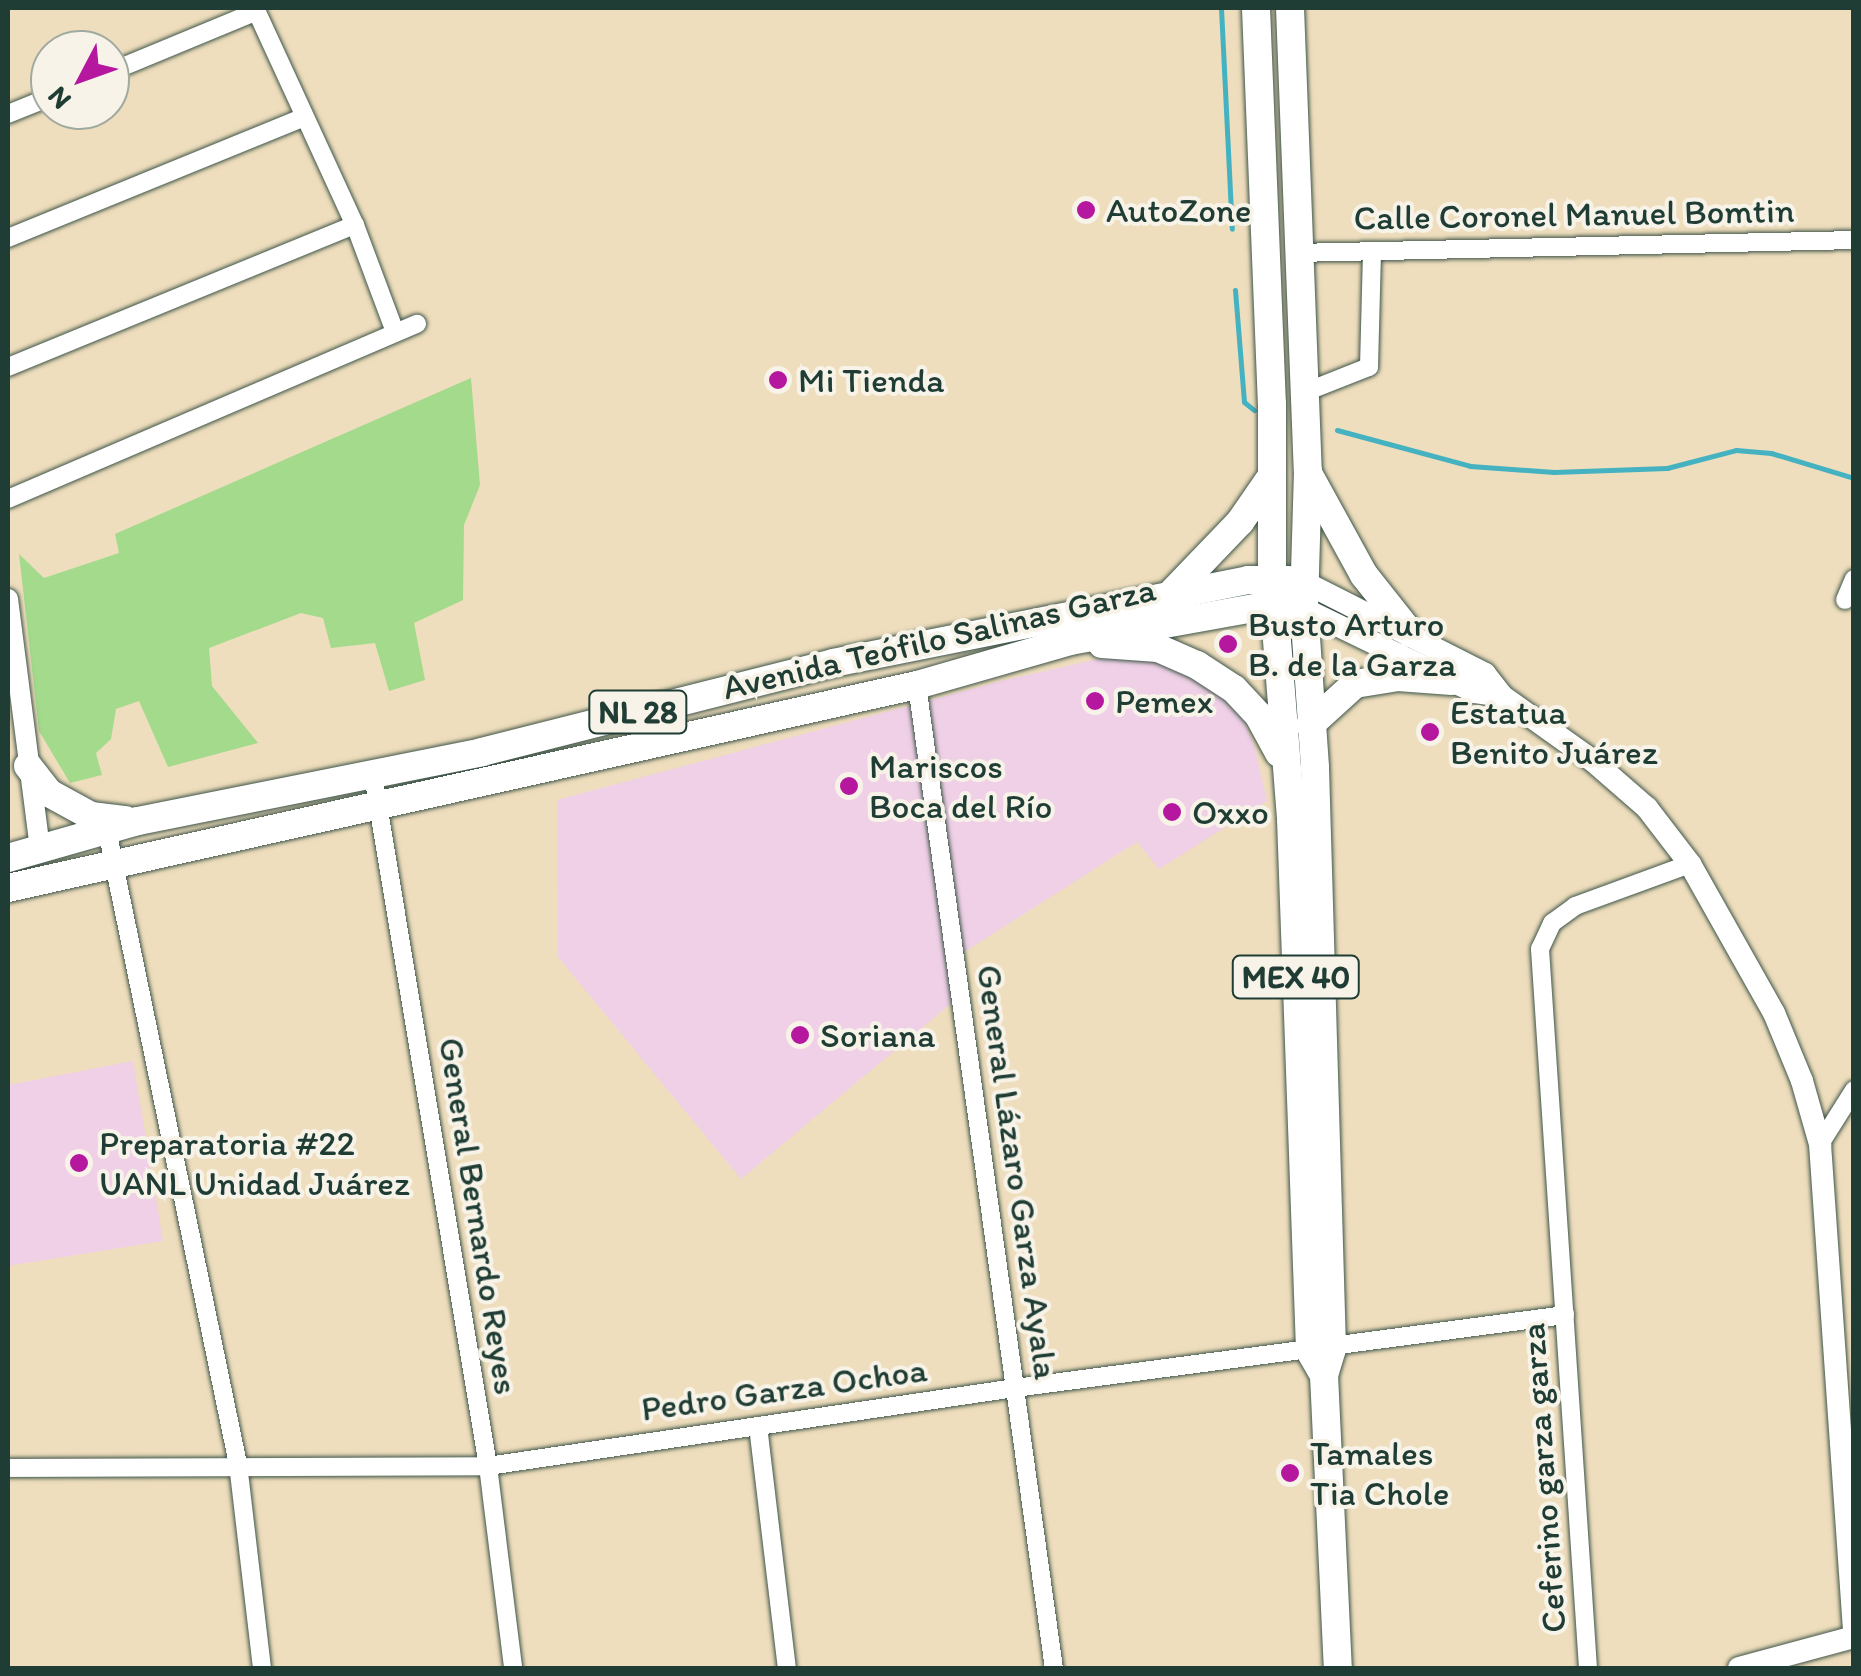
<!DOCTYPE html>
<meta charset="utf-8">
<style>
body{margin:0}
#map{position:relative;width:1861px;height:1676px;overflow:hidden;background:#efdebd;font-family:Itim,sans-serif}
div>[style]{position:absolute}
.built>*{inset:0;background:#efd0e6}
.green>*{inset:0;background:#a3da8b}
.stream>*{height:5px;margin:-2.5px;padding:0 2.5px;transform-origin:2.5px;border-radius:2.5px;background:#44b2c0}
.roads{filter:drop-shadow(0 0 2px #3e5549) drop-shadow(0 0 2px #3e5549)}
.minor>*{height:18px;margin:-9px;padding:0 9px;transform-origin:9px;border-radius:9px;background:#fff}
.tertiary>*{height:20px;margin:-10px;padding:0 10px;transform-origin:10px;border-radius:10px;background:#fff}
.secondary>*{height:22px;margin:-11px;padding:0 11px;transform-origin:11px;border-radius:11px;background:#fff}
.primary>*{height:28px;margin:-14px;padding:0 14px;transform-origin:14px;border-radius:14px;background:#fff}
.dots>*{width:28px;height:28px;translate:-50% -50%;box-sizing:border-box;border:5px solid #f7f3e8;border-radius:50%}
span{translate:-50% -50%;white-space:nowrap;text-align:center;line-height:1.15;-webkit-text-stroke:8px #f7f3e8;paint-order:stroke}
.shield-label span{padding:2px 8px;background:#f7f3e8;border:2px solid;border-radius:8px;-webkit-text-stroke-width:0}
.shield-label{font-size:32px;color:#1f3d34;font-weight:700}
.poi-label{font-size:35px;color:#1f3d34}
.left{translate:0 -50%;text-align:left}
.street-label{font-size:35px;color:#1f3d34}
.frame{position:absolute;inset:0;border:10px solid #1f3d34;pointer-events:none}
.north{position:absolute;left:30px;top:30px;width:100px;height:100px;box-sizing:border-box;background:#f7f3e8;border:2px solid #a1aaa0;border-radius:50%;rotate:229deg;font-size:28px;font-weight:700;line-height:40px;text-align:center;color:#1f3d34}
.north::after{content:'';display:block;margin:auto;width:35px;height:45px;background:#b5179e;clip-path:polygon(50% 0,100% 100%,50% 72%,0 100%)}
</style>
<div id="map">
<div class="built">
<i style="clip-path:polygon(1111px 656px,1160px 657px,1220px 696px,1243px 719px,1254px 744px,1267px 801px,1159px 869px,1137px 842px,964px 952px,954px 1001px,741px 1179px,558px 957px,557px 800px,1005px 680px)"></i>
<i style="clip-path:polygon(133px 1061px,163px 1241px,8px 1266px,8px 1085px)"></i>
</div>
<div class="green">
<i style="clip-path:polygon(471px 378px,480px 485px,464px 525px,463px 600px,414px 623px,425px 680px,389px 691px,375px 643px,331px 648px,323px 618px,301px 613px,209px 648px,212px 686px,258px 743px,168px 767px,139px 701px,116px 709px,111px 739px,96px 753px,102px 775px,70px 783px,39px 731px,19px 554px,44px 578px,119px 553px,115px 534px)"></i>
</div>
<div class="stream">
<i style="left:1221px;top:8px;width:221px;rotate:87.2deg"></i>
<i style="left:1235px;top:290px;width:112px;rotate:85.4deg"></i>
<i style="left:1244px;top:402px;width:13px;rotate:39deg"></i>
<i style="left:1337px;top:430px;width:138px;rotate:15.1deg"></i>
<i style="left:1470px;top:466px;width:84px;rotate:4.1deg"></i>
<i style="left:1554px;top:472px;width:113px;rotate:-2deg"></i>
<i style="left:1667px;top:468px;width:71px;rotate:-14.6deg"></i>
<i style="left:1736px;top:450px;width:35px;rotate:5deg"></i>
<i style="left:1771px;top:453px;width:87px;rotate:16.8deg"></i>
</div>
<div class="roads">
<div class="minor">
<i style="left:255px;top:8px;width:239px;rotate:65.3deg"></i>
<i style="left:355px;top:225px;width:114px;rotate:69.5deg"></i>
<i style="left:110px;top:72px;width:159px;rotate:-22.5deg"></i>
<i style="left:8px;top:114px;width:45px;rotate:-22deg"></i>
<i style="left:8px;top:238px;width:320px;rotate:-22.2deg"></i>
<i style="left:1296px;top:253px;width:558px;rotate:-1.33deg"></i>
<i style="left:8px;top:367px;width:375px;rotate:-22.3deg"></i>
<i style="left:1303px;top:393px;width:71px;rotate:-21.5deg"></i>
<i style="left:1369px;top:367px;width:115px;rotate:-88.5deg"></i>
<i style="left:8px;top:499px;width:445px;rotate:-23.2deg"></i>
<i style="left:1845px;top:600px;width:23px;rotate:-67deg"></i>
<i style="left:917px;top:685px;width:993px;rotate:82.07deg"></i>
<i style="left:373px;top:775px;width:701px;rotate:80.55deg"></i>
<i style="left:488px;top:1466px;width:204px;rotate:82.9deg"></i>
<i style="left:107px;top:830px;width:647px;rotate:78.33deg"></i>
<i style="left:238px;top:1464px;width:205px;rotate:83.3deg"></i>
<i style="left:1820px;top:1144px;width:64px;rotate:-57.8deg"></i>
<i style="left:758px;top:1426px;width:244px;rotate:83.2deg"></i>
<i style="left:8px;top:1468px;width:480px;rotate:-0.2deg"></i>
<i style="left:488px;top:1466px;width:533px;rotate:-8.42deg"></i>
<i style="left:1015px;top:1388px;width:555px;rotate:-7.56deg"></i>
<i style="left:1588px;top:1668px;width:721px;rotate:-93.82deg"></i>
<i style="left:1540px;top:949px;width:29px;rotate:-65deg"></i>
<i style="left:1552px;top:923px;width:29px;rotate:-36deg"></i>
<i style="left:1575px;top:906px;width:122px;rotate:-20.1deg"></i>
</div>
<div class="tertiary">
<i style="left:8px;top:599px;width:253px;rotate:82.7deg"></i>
</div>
<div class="secondary">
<i style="left:1304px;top:582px;width:203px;rotate:26.9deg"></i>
<i style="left:1485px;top:674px;width:28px;rotate:52deg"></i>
<i style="left:1502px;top:696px;width:112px;rotate:35.5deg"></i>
<i style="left:1593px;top:761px;width:72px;rotate:41deg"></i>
<i style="left:1647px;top:808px;width:71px;rotate:52.5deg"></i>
<i style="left:1690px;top:864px;width:171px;rotate:60.6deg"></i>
<i style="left:1774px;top:1013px;width:74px;rotate:67.6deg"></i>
<i style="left:1802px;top:1081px;width:66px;rotate:74.1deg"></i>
<i style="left:1820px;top:1144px;width:486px;rotate:86deg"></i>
<i style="left:1304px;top:609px;width:190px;rotate:25.9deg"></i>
<i style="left:1475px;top:692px;width:27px;rotate:8deg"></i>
<i style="left:1739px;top:1668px;width:119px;rotate:-15.1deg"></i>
</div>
<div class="primary">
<i style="left:1256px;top:8px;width:396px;rotate:87.7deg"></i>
<i style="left:1272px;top:404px;width:173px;rotate:90deg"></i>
<i style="left:1272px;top:577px;width:243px;rotate:85.5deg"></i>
<i style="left:1291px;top:819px;width:532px;rotate:87.95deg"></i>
<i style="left:1310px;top:1351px;width:28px;rotate:60deg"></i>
<i style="left:1290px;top:8px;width:463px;rotate:87.8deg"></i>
<i style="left:1308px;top:471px;width:138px;rotate:91.7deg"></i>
<i style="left:1304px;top:609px;width:159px;rotate:86deg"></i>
<i style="left:1315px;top:768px;width:581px;rotate:88.32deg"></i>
<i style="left:1332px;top:1349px;width:27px;rotate:107deg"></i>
<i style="left:1324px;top:1375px;width:293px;rotate:87.3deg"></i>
<i style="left:1309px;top:475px;width:114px;rotate:61.2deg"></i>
<i style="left:1364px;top:575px;width:74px;rotate:51.6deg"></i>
<i style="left:1169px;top:596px;width:103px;rotate:-46.2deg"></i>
<i style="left:1240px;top:522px;width:55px;rotate:-55.4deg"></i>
<i style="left:1102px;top:644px;width:56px;rotate:4.1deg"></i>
<i style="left:1158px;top:648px;width:43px;rotate:23.6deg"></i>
<i style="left:1197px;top:665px;width:44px;rotate:33deg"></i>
<i style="left:1234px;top:689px;width:37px;rotate:47deg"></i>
<i style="left:1259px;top:716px;width:42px;rotate:61.6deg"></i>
<i style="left:1310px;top:725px;width:61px;rotate:-42.3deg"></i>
<i style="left:1355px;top:684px;width:44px;rotate:-9.2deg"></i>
<i style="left:1398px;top:677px;width:54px;rotate:4.2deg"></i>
<i style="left:28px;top:766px;width:34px;rotate:52deg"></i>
<i style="left:49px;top:793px;width:48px;rotate:28.7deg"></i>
<i style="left:91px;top:816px;width:35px;rotate:7deg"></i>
<i style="left:8px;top:858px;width:135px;rotate:-15.9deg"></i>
<i style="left:138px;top:821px;width:351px;rotate:-11.3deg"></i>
<i style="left:482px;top:752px;width:362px;rotate:-14.2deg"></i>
<i style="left:833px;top:663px;width:423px;rotate:-11.3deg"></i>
<i style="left:1248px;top:580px;width:41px"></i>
<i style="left:8px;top:888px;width:931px;rotate:-12.59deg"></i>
<i style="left:917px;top:685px;width:159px;rotate:-16deg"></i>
<i style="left:1070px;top:641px;width:208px;rotate:-10.2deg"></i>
<i style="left:1275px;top:604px;width:14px;rotate:8deg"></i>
</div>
</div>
<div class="dots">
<i style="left:1086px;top:210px;background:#b5179e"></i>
<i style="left:778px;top:380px;background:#b5179e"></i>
<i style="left:1228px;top:644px;background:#b5179e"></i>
<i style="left:1095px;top:701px;background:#b5179e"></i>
<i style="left:1430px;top:732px;background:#b5179e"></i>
<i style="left:849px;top:786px;background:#b5179e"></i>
<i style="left:1172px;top:812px;background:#b5179e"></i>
<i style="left:800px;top:1035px;background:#b5179e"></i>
<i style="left:79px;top:1163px;background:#b5179e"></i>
<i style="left:1290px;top:1473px;background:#b5179e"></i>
</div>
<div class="shield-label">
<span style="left:638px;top:712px">NL 28</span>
<span style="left:1296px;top:977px">MEX 40</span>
</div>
<div class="poi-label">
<span class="left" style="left:1106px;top:210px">AutoZone</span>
<span class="left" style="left:798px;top:380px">Mi Tienda</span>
<span class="left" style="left:1248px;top:644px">Busto Arturo<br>B. de la Garza</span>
<span class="left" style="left:1115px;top:701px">Pemex</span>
<span class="left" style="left:1450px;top:732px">Estatua<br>Benito Juárez</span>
<span class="left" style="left:869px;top:786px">Mariscos<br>Boca del Río</span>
<span class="left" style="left:1192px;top:812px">Oxxo</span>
<span class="left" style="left:820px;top:1035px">Soriana</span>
<span class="left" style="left:99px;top:1163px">Preparatoria #22<br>UANL Unidad Juárez</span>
<span class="left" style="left:1310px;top:1473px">Tamales<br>Tia Chole</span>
</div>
<div class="street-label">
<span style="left:1574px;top:214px;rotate:-1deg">Calle Coronel Manuel Bomtin</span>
<span style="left:939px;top:638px;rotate:-13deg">Avenida Teófilo Salinas Garza</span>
<span style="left:1018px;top:1172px;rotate:82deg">General Lázaro Garza Ayala</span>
<span style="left:479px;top:1216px;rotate:81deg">General Bernardo Reyes</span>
<span style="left:784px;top:1389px;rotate:-8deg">Pedro Garza Ochoa</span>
<span style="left:1543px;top:1478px;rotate:-94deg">Ceferino garza garza</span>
</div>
<div class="frame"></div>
<div class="north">N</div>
</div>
